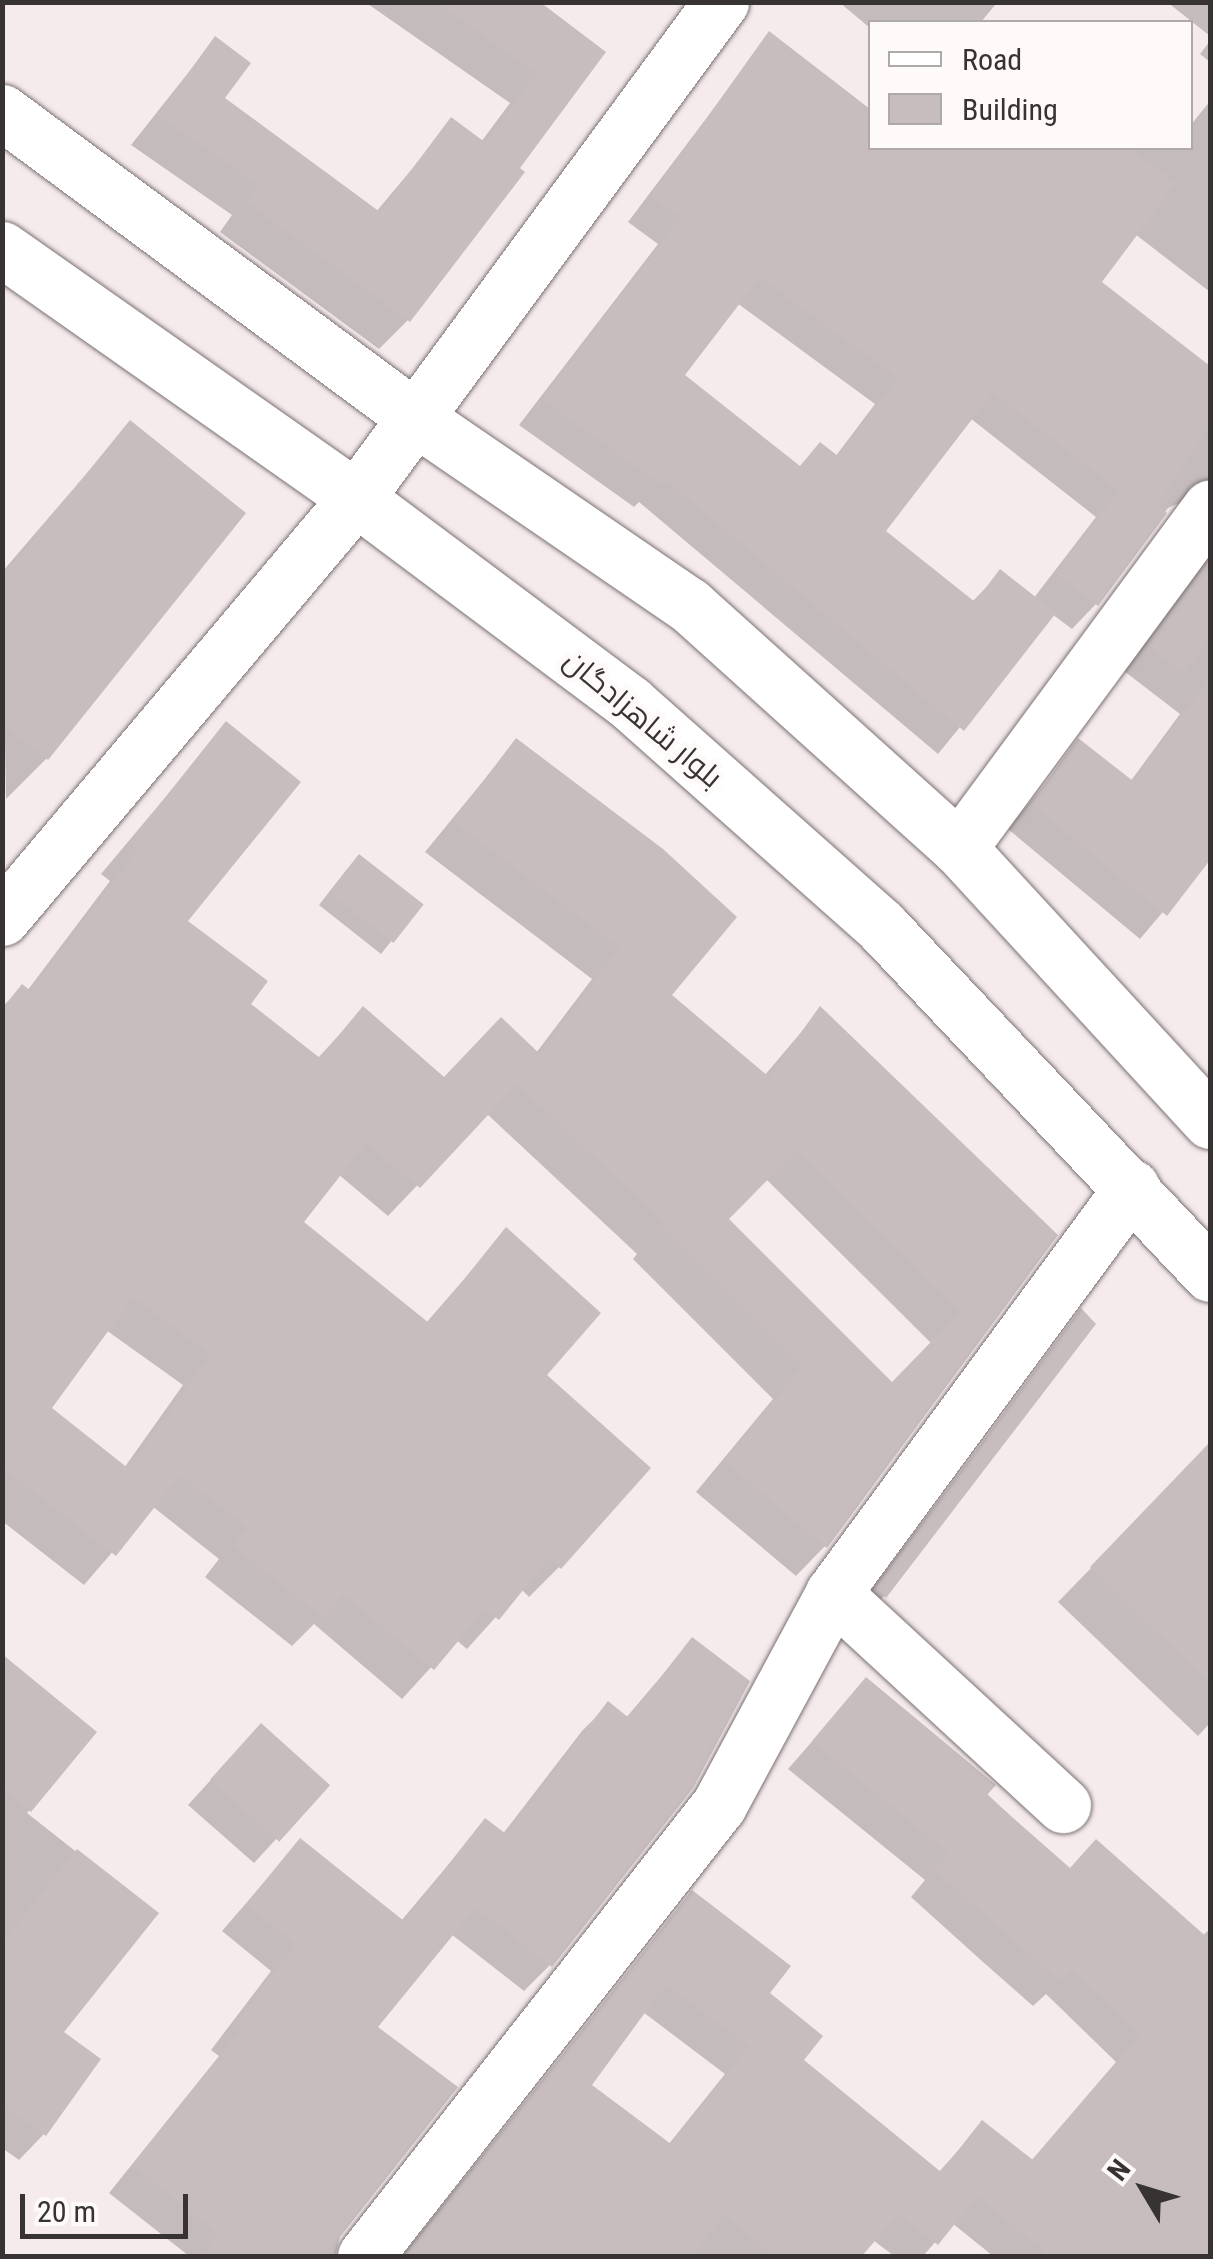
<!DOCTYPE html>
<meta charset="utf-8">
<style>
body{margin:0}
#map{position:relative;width:1213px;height:2259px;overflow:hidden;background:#f6ebec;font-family:"Roboto Condensed",Cairo,sans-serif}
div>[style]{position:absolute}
.shadow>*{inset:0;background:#0003}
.building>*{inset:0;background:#c8bdbe;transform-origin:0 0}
.roads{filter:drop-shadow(0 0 2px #7b7172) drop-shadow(0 0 2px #7b7172)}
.minor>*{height:55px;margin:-27.5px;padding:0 27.5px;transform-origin:27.5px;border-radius:27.5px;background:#fff}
.major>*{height:55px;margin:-27.5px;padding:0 27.5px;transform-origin:27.5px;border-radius:27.5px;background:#fff}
span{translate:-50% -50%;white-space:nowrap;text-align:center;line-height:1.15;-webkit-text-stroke:10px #fffafa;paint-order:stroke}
.street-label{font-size:30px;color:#373333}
.frame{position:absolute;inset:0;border:5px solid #373333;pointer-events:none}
.legend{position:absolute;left:868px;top:20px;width:325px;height:130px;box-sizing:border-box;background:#fffafa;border:2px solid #afaaaa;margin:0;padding:12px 18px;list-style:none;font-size:30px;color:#373333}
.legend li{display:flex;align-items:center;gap:20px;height:50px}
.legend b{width:50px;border:2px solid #afaaaa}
.north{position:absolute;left:1093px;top:2139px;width:100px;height:100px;-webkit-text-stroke:8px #fffafa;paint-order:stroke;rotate:308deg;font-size:28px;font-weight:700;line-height:40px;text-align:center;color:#373333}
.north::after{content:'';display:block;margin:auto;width:35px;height:45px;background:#373333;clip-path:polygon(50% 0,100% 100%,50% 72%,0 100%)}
.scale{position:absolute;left:20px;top:2194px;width:168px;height:45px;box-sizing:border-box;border:5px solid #373333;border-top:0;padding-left:12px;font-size:30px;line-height:35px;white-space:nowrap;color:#373333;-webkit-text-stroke:8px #fffafa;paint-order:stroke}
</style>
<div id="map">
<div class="shadow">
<i style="clip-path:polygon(365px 2px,536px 2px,603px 53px,408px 320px,379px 349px,220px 232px,232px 215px,131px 145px,215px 39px,222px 99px,376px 212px,452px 121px,481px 142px,510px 103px)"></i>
<i style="clip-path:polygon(839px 2px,992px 2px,995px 5px,981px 22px,870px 22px,870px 28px)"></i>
<i style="clip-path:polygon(1167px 2px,1210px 2px,1210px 36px)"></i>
<i style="clip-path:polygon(evenodd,770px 34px,870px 112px,870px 148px,1190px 148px,1190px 126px,1210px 101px,1210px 292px,1135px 234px,1099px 283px,1210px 369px,1210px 521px,1186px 500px,1168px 508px,1096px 604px,1072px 629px,1052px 614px,938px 754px,639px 502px,634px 507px,519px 425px,658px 244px,628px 222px,770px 34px,737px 303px,875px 404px,835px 457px,821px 445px,798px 468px,682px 375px,737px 303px,770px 34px,970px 418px,1096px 517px,1033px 599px,1000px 573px,972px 602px,883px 531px,970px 418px)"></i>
<i style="clip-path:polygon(1210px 41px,1210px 62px,1200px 54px)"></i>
<i style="clip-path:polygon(130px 423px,47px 758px,6px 799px,2px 572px)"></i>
<i style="clip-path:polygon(1210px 554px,1210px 856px,1140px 939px,1008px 829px,1079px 742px,1130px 782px,1180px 714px,1124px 671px)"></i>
<i style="clip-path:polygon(evenodd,226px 725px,185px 921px,247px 1004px,317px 1059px,363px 1009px,444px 1080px,536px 1053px,592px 979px,425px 852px,516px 741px,669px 995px,764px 1076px,820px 1010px,1055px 1235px,825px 1546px,796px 1576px,696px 1492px,773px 1399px,633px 1259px,637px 1254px,486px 1113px,388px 1216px,338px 1174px,301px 1223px,426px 1323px,506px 1231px,544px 1376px,559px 1567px,529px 1597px,521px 1589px,467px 1649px,456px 1640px,402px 1699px,314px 1624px,292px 1646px,205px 1577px,219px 1559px,152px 1506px,84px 1585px,2px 1521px,2px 1007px,22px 988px,27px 991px,110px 881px,101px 874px,226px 725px,765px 1178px,932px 1344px,892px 1385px,725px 1219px,765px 1178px,226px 725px,106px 1330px,183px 1385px,124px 1468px,48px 1409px,106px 1330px)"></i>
<i style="clip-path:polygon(348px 868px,420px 905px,381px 954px,319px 905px)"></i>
<i style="clip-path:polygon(1081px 1312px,884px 1596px,861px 1619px,854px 1613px)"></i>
<i style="clip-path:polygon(1206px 1450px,1210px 1723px,1198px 1736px,1058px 1602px)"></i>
<i style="clip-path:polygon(692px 1640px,550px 1965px,524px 1991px,451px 1934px,375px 2028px,335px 2256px,189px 2256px,109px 2193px,219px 2056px,211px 2050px,271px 1971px,222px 1931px,300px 1841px,401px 1921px,485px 1821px,502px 1835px,582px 1731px,608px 1705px,625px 1719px)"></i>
<i style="clip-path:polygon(2px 1657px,93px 1733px,27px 1813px,155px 1914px,60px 2033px,44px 2134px,19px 2160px,2px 2148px)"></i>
<i style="clip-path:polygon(evenodd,866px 1680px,1068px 1870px,1202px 1936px,1210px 1929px,1210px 2256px,993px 2256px,952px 2223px,923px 2256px,894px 2256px,873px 2240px,859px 2256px,402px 2256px,692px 1893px,766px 1994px,801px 2060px,938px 2173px,982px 2124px,1031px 2161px,1116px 2062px,1046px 1994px,1033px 2006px,983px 1962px,911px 1897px,925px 1880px,788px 1769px,866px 1680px,643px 2012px,725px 2074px,668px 2145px,588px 2085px,643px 2012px)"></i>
<i style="clip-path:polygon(238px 1750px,326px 1785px,254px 1863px,188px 1805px)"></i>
</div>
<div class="building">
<i style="clip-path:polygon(435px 2px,540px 2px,606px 52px,520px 168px,525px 172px,410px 322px,247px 202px,259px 185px,158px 115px,215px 36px,251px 63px,225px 98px,380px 212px,451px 117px,486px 143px,537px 73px)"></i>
<i style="clip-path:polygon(evenodd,769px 31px,870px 109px,870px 148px,1129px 148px,1176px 183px,1102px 282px,1210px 366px,1210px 426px,1156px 505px,1167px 513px,1098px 606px,1056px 573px,1119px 491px,993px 392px,886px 531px,975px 602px,1000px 569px,1056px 613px,964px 731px,665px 479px,661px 484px,542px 399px,681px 218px,651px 196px,769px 31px,760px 277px,898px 378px,838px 456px,820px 442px,800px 466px,685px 375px,760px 277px)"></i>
<i style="clip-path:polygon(130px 420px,246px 513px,48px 760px,2px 723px,2px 578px)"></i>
<i style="clip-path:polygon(1210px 559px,1210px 638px,1184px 673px,1148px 645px)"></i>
<i style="clip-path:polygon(1210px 679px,1210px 860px,1167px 916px,1031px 803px,1078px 738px,1133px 781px)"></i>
<i style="clip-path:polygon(evenodd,226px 721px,301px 782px,188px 921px,268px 981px,251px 1004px,320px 1058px,363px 1006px,444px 1077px,501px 1017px,540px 1054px,620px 947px,453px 821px,516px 738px,663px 849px,737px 917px,672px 995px,769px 1077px,820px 1006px,1058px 1235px,827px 1548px,724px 1461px,802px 1367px,662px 1227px,665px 1223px,517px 1084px,420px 1188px,366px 1143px,304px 1222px,429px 1323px,506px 1227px,601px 1313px,547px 1375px,651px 1468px,561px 1569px,549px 1558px,499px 1620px,485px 1609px,434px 1670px,343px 1594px,324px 1618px,233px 1546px,248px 1528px,180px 1475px,116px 1556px,6px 1470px,2px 1475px,2px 1009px,22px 984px,31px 991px,138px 850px,129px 843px,226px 721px,797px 1150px,960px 1312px,892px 1382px,729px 1219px,797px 1150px,226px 721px,133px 1297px,211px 1354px,129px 1469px,52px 1408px,133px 1297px)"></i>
<i style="left:359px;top:854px;width:82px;height:49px;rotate:38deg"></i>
<i style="clip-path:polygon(1081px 1308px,1096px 1324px,886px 1598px,875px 1588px)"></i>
<i style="clip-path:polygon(1210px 1442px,1210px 1683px,1090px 1567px)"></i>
<i style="clip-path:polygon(692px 1637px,750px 1681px,693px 1788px,552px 1967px,476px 1907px,378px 2027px,458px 2087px,340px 2237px,335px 2256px,202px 2256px,219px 2234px,133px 2165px,243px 2028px,235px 2023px,296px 1944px,246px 1904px,300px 1838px,404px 1921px,485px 1818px,506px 1834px,608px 1701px,629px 1718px)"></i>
<i style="clip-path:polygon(2px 1654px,97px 1732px,31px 1812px,2px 1787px)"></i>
<i style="clip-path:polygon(evenodd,866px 1677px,996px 1785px,987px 1795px,1070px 1868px,1096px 1839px,1210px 1940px,1210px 2256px,1051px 2256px,977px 2196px,938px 2245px,898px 2214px,862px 2256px,774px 2256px,724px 2214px,693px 2256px,404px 2256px,692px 1890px,791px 1966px,770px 1993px,823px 2036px,804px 2060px,941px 2172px,982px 2120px,1033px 2160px,1140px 2035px,1072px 1969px,1061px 1982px,1009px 1936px,935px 1870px,949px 1853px,812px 1741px,866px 1677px,666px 1984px,749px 2046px,671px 2144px,592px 2085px,666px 1984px)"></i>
<i style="left:261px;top:1723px;width:93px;height:76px;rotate:42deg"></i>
<i style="clip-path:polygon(77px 1849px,159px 1913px,64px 2032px,101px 2059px,46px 2136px,2px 2104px,2px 1944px)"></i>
</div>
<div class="roads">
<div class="minor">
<i style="left:959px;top:848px;width:423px;rotate:-53.6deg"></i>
<i style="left:2px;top:918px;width:549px;rotate:-49.87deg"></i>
<i style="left:356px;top:498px;width:616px;rotate:-53.65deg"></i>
<i style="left:833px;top:1593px;width:313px;rotate:42.7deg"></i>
<i style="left:365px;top:2256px;width:573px;rotate:-51.87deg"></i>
<i style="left:719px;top:1805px;width:241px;rotate:-61.7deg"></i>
<i style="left:833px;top:1593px;width:504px;rotate:-53.63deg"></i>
</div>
<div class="major">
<i style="left:2px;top:112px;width:516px;rotate:36.49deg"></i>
<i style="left:417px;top:419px;width:330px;rotate:34.4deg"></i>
<i style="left:689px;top:605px;width:363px;rotate:42deg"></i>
<i style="left:959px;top:848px;width:371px;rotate:47.4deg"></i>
<i style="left:2px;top:249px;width:433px;rotate:35.1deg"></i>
<i style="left:356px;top:498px;width:342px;rotate:36.8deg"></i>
<i style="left:630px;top:703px;width:336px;rotate:41.6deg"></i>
<i style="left:881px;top:926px;width:479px;rotate:46.6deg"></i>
</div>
</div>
<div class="street-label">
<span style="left:643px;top:719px;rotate:40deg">بلوار شاهزادگان</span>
</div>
<div class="frame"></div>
<ul class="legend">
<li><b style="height:12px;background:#fff"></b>Road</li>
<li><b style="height:28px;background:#c8bdbe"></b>Building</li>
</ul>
<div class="north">N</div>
<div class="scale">20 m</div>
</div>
